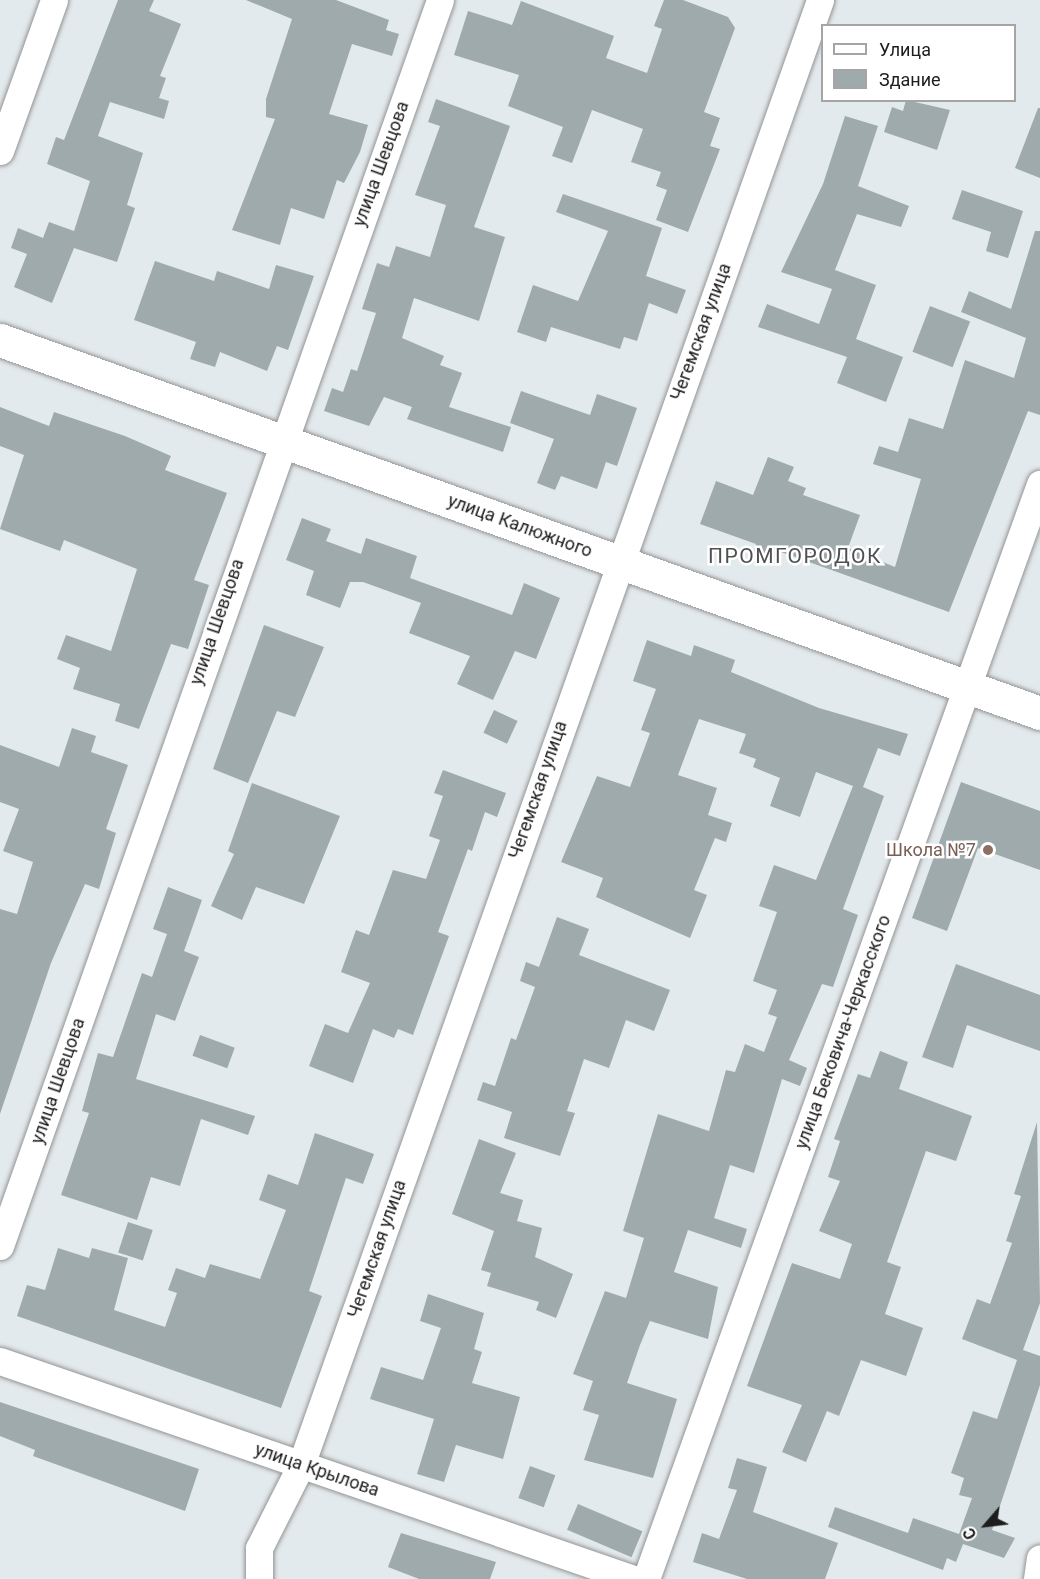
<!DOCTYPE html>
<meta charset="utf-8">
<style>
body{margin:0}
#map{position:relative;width:1040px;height:1579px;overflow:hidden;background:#e3eaed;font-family:Roboto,sans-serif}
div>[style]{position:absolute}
.building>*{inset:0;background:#9faaac;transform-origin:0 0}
.roads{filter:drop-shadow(0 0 2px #949494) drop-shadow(0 0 2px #949494)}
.minor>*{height:27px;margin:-13.5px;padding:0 13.5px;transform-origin:13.5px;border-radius:13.5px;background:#fff}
.tertiary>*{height:33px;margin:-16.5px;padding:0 16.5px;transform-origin:16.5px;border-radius:16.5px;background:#fff}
.dots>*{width:16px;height:16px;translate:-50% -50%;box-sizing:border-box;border:3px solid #fff;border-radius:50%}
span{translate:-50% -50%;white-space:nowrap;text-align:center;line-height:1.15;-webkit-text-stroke:5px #fff;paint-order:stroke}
.street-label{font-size:18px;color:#1d1d1d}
.education-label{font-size:18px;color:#785e54}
.right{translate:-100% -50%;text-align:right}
.quarter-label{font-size:21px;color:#505050;letter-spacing:1.5px}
.legend{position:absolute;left:821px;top:24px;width:195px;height:78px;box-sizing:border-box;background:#fff;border:2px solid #a5a5a5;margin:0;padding:8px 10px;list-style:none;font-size:18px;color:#1d1d1d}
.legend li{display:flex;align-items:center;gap:12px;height:30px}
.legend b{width:30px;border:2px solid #a5a5a5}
.north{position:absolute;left:956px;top:1495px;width:60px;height:60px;-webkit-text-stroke:4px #fff;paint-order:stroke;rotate:242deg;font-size:16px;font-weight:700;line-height:24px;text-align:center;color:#1d1d1d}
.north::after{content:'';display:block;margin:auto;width:21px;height:27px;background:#1d1d1d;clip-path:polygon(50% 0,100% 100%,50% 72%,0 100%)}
</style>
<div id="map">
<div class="building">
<i style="clip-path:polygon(118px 0,154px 0,149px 11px,181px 24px,160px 76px,166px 78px,159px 98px,169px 101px,164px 119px,110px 102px,98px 136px,143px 153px,127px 205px,135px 208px,117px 262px,74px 248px,52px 303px,14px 287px,27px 254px,11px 248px,18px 228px,43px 238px,49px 222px,74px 231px,90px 181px,47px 164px,56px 137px,64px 140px)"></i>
<i style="clip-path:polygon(246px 0,336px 0,389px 20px,386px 30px,399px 34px,392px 56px,352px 44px,329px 114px,368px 125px,360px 152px,344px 183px,337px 180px,324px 219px,291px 208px,280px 245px,232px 230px,275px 119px,266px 117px,266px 99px,292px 19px)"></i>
<i style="clip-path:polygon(664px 0,683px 0,728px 17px,735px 28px,704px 112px,720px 118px,710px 146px,720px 149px,688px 232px,656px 220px,667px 190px,656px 186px,661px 172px,631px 162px,643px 129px,592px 110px,572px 163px,552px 156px,563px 127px,508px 106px,519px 75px,454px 55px,468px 11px,512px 25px,521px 1px,614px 36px,606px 58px,647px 73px,662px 29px,654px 26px)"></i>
<i style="clip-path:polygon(436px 99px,510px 126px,474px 227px,505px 237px,479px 321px,414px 298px,402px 338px,444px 356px,440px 365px,462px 373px,449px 407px,511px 427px,503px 452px,407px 419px,412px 407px,384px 397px,369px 426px,324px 411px,332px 388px,343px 392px,351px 369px,357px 371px,376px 313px,362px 309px,377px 263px,389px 267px,396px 246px,430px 257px,446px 205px,415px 195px,440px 126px,428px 122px)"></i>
<i style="clip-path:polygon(906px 100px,950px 110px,937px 150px,884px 132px,892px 107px,903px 111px)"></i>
<i style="clip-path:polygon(1038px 108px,1040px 108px,1040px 178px,1015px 168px)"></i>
<i style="clip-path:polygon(845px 116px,878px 126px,858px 186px,909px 206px,901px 227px,857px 214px,835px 270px,876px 285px,856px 339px,903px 357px,886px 402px,837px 383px,847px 357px,758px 327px,767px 304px,819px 324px,832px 289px,781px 272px,823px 184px)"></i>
<i style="clip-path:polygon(962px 190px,1023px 211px,1008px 258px,986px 251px,991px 232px,952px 219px)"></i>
<i style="clip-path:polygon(563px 194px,662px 228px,646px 276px,686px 290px,677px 314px,649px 303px,637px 341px,624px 337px,620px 349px,551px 327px,546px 342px,517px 332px,533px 285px,578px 301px,608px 231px,556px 212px)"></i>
<i style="clip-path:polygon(1035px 231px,1040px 231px,1040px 415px,1028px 411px,949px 612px,781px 552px,776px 565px,752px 555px,756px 544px,700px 524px,716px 481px,753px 495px,768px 457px,794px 467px,788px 481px,806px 488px,803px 495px,860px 515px,848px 548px,895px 567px,921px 479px,873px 464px,879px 446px,898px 452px,909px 418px,943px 429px,965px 360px,1014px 378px,1026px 338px,961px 312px,969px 291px,1011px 309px)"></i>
<i style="clip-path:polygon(155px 261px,214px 281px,217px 271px,269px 289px,276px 265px,314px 276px,288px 350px,277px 346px,267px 371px,220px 352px,215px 367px,190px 359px,196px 342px,134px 320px)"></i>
<i style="left:930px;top:306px;width:43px;height:49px;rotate:21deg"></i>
<i style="clip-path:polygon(521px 391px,590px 415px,597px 394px,637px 408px,617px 466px,606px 462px,597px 489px,561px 476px,555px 490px,537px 483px,554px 439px,510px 423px)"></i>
<i style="clip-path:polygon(0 407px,49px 426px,54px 412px,125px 436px,171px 456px,165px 470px,227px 493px,194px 580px,209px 585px,188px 649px,171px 644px,139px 729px,115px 721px,120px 704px,73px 689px,80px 668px,57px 659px,66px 635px,111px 651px,137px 569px,64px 540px,60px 551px,0 529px,24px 455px,0 446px)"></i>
<i style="clip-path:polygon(302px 518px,331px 529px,326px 541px,361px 554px,366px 538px,417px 556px,410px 578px,512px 615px,524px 583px,560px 598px,536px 659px,515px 651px,493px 700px,457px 684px,470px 656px,409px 633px,421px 603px,363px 582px,350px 582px,340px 608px,306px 595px,314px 571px,286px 560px)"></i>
<i style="clip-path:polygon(264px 625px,324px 647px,295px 717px,277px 711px,248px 783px,213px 769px)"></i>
<i style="clip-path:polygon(647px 640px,691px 656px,694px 645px,735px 660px,731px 672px,819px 708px,908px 734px,900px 756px,878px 748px,863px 787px,884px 796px,843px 909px,858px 915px,833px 987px,822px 984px,789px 1060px,807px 1068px,800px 1086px,782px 1079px,754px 1173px,730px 1165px,714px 1218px,747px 1229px,741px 1248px,688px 1230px,674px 1272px,718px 1287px,708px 1339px,650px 1321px,640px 1345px,627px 1383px,677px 1399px,653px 1478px,584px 1460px,599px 1415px,583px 1410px,593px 1381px,573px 1374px,605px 1291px,626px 1298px,644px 1238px,623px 1231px,658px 1114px,709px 1131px,726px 1070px,735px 1072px,745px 1044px,764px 1052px,777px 1017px,768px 1014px,777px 990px,753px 981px,777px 912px,759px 906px,774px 865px,816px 880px,853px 786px,816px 772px,800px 817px,770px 806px,780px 778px,753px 767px,756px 759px,739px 753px,746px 734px,699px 719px,678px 775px,717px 788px,708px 815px,732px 823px,726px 842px,715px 838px,694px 890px,707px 895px,690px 938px,596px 897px,603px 878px,561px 862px,597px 776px,630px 787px,650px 733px,641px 730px,656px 689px,633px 681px)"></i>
<i style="left:494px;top:710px;width:26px;height:25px;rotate:25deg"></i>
<i style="clip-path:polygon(72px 728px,96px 736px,91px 752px,128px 765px,106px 829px,116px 833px,99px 889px,85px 884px,51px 963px,0 1114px,0 909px,17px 914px,33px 862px,3px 851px,19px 809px,0 802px,0 745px,59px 767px)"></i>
<i style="clip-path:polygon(443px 770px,506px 793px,497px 817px,485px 812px,472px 851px,468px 849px,438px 932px,449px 936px,413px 1035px,398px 1029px,394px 1038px,373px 1029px,353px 1083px,309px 1066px,325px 1024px,348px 1033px,370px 983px,341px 972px,356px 930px,369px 935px,393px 870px,426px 879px,440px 840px,429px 836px,443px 796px,434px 793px)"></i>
<i style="clip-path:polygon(961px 782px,1040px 811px,1040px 870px,978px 848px,947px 931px,912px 918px)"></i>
<i style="clip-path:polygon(252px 783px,340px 816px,304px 904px,256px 887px,242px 920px,211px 906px,234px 854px,228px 851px)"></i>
<i style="clip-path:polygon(168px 887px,202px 900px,184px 951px,199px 957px,175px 1021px,156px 1014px,136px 1079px,255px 1116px,248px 1135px,201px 1119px,180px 1186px,151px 1177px,137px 1220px,61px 1195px,89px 1113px,82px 1111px,98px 1053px,113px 1057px,142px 973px,152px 977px,167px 934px,153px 929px)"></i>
<i style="clip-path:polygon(557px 917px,589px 929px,579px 955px,670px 990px,654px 1031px,626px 1020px,609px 1068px,584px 1059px,567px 1111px,575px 1113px,560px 1156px,504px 1138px,512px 1112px,477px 1100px,483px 1082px,495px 1086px,511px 1038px,516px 1040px,535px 987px,520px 981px,526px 962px,539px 967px)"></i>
<i style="clip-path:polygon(956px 964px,1040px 995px,1040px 1051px,967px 1025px,953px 1068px,922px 1057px)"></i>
<i style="left:200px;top:1035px;width:37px;height:22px;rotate:20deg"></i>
<i style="clip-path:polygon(880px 1051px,908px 1062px,899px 1089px,972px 1116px,956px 1161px,926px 1151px,887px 1262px,901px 1267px,885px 1314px,923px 1328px,906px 1376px,861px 1360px,839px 1416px,827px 1411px,806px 1462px,782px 1452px,802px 1405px,747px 1386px,792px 1263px,840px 1279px,852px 1244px,819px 1231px,840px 1181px,828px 1177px,840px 1141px,834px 1139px,858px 1074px,870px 1078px)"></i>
<i style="clip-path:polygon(1037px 1122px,1040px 1303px,1023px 1350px,1040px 1356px,1040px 1385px,992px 1530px,1015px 1538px,1004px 1558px,963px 1544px,956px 1562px,947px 1558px,943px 1570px,828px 1527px,835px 1507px,908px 1533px,913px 1518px,959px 1534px,972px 1498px,959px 1495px,964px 1478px,951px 1473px,973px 1411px,997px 1419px,1017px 1360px,962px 1339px,977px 1299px,990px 1304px,1012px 1243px,1006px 1241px,1021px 1196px,1014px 1194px)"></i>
<i style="clip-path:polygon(315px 1133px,374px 1154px,363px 1184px,346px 1178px,309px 1291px,322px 1296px,281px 1408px,17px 1316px,27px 1285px,45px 1290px,58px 1248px,89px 1258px,92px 1248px,128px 1258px,114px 1310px,165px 1327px,177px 1293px,168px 1290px,176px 1268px,205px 1278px,210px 1264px,260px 1279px,286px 1210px,259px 1200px,268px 1174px,298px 1185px)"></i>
<i style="clip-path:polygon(479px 1139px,516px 1153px,500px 1193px,523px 1200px,517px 1221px,542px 1228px,535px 1257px,573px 1274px,556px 1318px,536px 1310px,539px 1302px,487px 1286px,491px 1273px,481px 1270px,494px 1231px,452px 1214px)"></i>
<i style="left:128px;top:1222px;width:26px;height:32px;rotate:18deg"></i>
<i style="clip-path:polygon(428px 1294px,484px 1313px,474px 1349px,482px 1352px,472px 1383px,520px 1397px,503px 1459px,456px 1445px,444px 1482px,417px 1474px,434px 1419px,370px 1399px,381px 1367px,423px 1380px,441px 1328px,420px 1321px)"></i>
<i style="clip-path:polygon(0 1402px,199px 1469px,185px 1511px,33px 1456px,35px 1450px,0 1436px)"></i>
<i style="clip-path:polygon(737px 1458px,767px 1467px,753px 1512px,838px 1543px,825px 1579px,747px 1579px,693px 1562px,702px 1533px,719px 1539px,737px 1490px,728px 1488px)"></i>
<i style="left:530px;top:1466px;width:27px;height:34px;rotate:20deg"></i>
<i style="left:578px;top:1504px;width:70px;height:28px;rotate:23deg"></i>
<i style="clip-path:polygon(401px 1533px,496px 1562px,490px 1579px,419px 1579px,388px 1567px)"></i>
</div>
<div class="roads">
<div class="minor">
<i style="left:0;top:151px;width:160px;rotate:-70.3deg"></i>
<i style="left:0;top:1246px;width:1321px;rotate:-70.55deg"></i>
<i style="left:0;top:1361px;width:670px;rotate:18.98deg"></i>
<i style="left:259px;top:1579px;width:31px;rotate:-90deg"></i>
<i style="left:259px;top:1548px;width:93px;rotate:-63.2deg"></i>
<i style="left:301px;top:1465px;width:1554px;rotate:-70.49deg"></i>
<i style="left:646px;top:1579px;width:1164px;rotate:-70.21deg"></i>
<i style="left:1037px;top:1579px;width:21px;rotate:-82deg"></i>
</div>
<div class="tertiary">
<i style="left:0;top:340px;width:1105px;rotate:19.73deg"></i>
</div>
</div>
<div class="dots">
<i style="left:988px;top:850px;background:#8d6e63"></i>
</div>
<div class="street-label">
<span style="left:381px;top:164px;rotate:-70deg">улица Шевцова</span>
<span style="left:701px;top:332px;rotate:-70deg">Чегемская улица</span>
<span style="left:520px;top:526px;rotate:20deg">улица Калюжного</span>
<span style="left:217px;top:622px;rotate:-71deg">улица Шевцова</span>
<span style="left:538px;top:790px;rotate:-71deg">Чегемская улица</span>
<span style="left:843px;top:1032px;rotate:-70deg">улица Бековича-Черкасского</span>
<span style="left:58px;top:1081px;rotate:-71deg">улица Шевцова</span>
<span style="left:377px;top:1249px;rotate:-71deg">Чегемская улица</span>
<span style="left:317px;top:1470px;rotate:19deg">улица Крылова</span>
</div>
<div class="education-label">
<span class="right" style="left:976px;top:850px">Школа №7</span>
</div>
<div class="quarter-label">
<span style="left:795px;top:556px">ПРОМГОРОДОК</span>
</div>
<ul class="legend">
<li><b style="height:8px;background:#fff"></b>Улица</li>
<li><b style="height:16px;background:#9faaac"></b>Здание</li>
</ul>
<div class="north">С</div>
</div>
